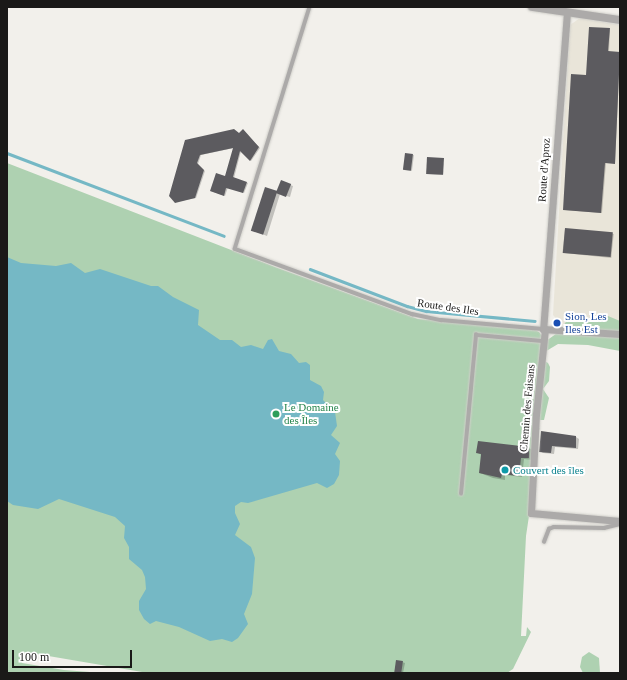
<!DOCTYPE html>
<meta charset="utf-8">
<style>
body{margin:0}
#map{position:relative;width:627px;height:680px;overflow:hidden;background:#f2f0eb;font-family:"Times New Roman",serif}
div>[style]{position:absolute}
.built>*{inset:0;background:#e9e5d9}
.green>*{inset:0;background:#aed1b1}
.water>*{inset:0;background:#75b8c5}
.shadow>*{inset:0;background:#0003;transform-origin:0 0}
.stream>*{height:2.5px;margin:-1.25px;padding:0 1.25px;transform-origin:1.25px;border-radius:1.25px;background:#75b8c5}
.building>*{inset:0;background:#5c5b5f;transform-origin:0 0}
.roads{filter:drop-shadow(0 0 1px #cfcec9) drop-shadow(0 0 1px #cfcec9)}
.service>*{height:3.5px;margin:-1.75px;padding:0 1.75px;transform-origin:1.75px;border-radius:1.75px;background:#acaaa9}
.minor>*{height:7px;margin:-3.5px;padding:0 3.5px;transform-origin:3.5px;border-radius:3.5px;background:#acaaa9}
.tertiary>*{height:8px;margin:-4px;padding:0 4px;transform-origin:4px;border-radius:4px;background:#acaaa9}
.dots>*{width:11px;height:11px;translate:-50% -50%;box-sizing:border-box;border:2px solid #fff;border-radius:50%}
span{translate:-50% -50%;white-space:nowrap;text-align:center;line-height:1.15;-webkit-text-stroke:4px #fff;paint-order:stroke}
.street-label{font-size:11px;color:#1a1918}
.transit-label{font-size:11px;color:#164399}
.left{translate:0 -50%;text-align:left}
.leisure-label{font-size:11px;color:#27864d}
.culture-label{font-size:11px;color:#0d838f}
.frame{position:absolute;inset:0;border:8px solid #1a1918;pointer-events:none}
.scale{position:absolute;left:12px;top:650px;width:120px;height:18px;box-sizing:border-box;border:2px solid #1a1918;border-top:0;padding-left:5px;font-size:12px;line-height:14px;white-space:nowrap;color:#1a1918;-webkit-text-stroke:3px #fff;paint-order:stroke}
</style>
<div id="map">
<div class="built">
<i style="clip-path:polygon(580px 18px,620px 25px,620px 329px,564px 327px,553px 315px,570px 25px)"></i>
</div>
<div class="green">
<i style="clip-path:polygon(7px 163px,275px 267px,418px 319px,533px 329px,539px 332px,546px 341px,560px 331px,571px 314px,590px 319px,608px 316px,620px 321px,620px 331px,612px 337px,620px 338px,620px 351px,588px 345px,558px 344px,543px 353px,541px 359px,548px 363px,550px 367px,549px 381px,543px 389px,549px 398px,544px 420px,534px 420px,540px 429px,533px 435px,533px 489px,526px 536px,521px 636px,526px 636px,527px 627px,531px 632px,513px 669px,507px 673px,148px 673px,25px 652px,19px 656px,22px 663px,64px 670px,103px 673px,7px 673px)"></i>
<i style="clip-path:polygon(589px 652px,599px 658px,600px 673px,583px 673px,580px 667px,582px 657px)"></i>
</div>
<div class="water">
<i style="clip-path:polygon(7px 257px,21px 263px,56px 266px,71px 263px,85px 273px,100px 269px,151px 286px,158px 286px,173px 297px,199px 310px,198px 325px,220px 340px,232px 340px,241px 347px,251px 345px,263px 349px,268px 340px,272px 339px,279px 351px,291px 354px,299px 363px,306px 362px,310px 365px,310px 380px,321px 386px,324px 392px,323px 400px,335px 412px,337px 426px,331px 435px,340px 443px,335px 454px,340px 461px,339px 475px,334px 484px,327px 488px,317px 483px,248px 503px,241px 502px,235px 506px,235px 513px,240px 524px,235px 535px,251px 547px,255px 558px,252px 594px,244px 614px,248px 624px,238px 638px,232px 642px,222px 639px,210px 641px,179px 627px,156px 621px,150px 624px,144px 619px,139px 610px,139px 601px,146px 589px,145px 577px,142px 570px,129px 559px,129px 547px,124px 538px,125px 526px,115px 517px,59px 499px,38px 509px,13px 505px,7px 501px)"></i>
</div>
<div class="shadow">
<i style="clip-path:polygon(610px 29px,609px 52px,620px 53px,615px 163px,606px 163px,602px 213px,565px 210px,587px 76px)"></i>
<i style="clip-path:polygon(244px 131px,260px 148px,251px 161px,241px 151px,234px 178px,248px 183px,244px 193px,228px 187px,225px 196px,211px 191px,226px 177px,234px 148px,201px 155px,198px 164px,205px 171px,196px 198px,175px 202px,185px 141px,239px 134px)"></i>
<i style="left:406px;top:154px;width:8px;height:16px;rotate:7deg"></i>
<i style="clip-path:polygon(443px 159px,443px 175px,428px 174px)"></i>
<i style="clip-path:polygon(282px 182px,293px 186px,290px 197px,280px 194px,267px 236px,257px 232px,253px 230px,276px 192px,278px 193px)"></i>
<i style="left:565px;top:229px;width:49px;height:24px;rotate:6deg"></i>
<i style="clip-path:polygon(542px 433px,576px 437px,579px 439px,578px 449px,555px 447px,554px 454px,543px 453px,540px 451px)"></i>
<i style="clip-path:polygon(479px 443px,529px 448px,532px 450px,532px 460px,524px 459px,522px 477px,505px 475px,505px 480px,493px 478px,480px 473px,482px 455px,478px 453px)"></i>
<i style="clip-path:polygon(402px 662px,405px 663px,403px 673px,395px 673px)"></i>
</div>
<div class="stream">
<i style="left:7px;top:153px;width:232px;rotate:20.9deg"></i>
<i style="left:310px;top:269px;width:104px;rotate:20.9deg"></i>
<i style="left:407px;top:306px;width:20px;rotate:15deg"></i>
<i style="left:426px;top:311px;width:109px;rotate:5.2deg"></i>
</div>
<div class="building">
<i style="clip-path:polygon(589px 27px,610px 28px,608px 51px,620px 52px,615px 164px,605px 163px,601px 213px,563px 210px,571px 74px,586px 75px)"></i>
<i style="clip-path:polygon(234px 129px,239px 133px,243px 129px,259px 147px,250px 161px,240px 151px,233px 177px,247px 182px,243px 193px,226px 188px,224px 196px,210px 191px,216px 173px,225px 176px,233px 148px,200px 155px,197px 163px,204px 170px,195px 198px,175px 203px,169px 196px,185px 140px)"></i>
<i style="left:405px;top:153px;width:8px;height:17px;rotate:7deg"></i>
<i style="left:427px;top:157px;width:17px;height:17px;rotate:3deg"></i>
<i style="left:281px;top:180px;width:11px;height:14px;rotate:22deg"></i>
<i style="left:265px;top:187px;width:13px;height:46px;rotate:18deg"></i>
<i style="left:565px;top:228px;width:48px;height:25px;rotate:5deg"></i>
<i style="clip-path:polygon(541px 431px,576px 436px,576px 448px,552px 446px,551px 453px,539px 452px)"></i>
<i style="clip-path:polygon(478px 441px,529px 447px,529px 458px,521px 458px,519px 476px,502px 474px,501px 478px,479px 473px,481px 454px,476px 453px)"></i>
<i style="left:396px;top:660px;width:7px;height:13px;rotate:8deg"></i>
</div>
<div class="roads">
<div class="service">
<i style="left:310px;top:7px;width:253px;rotate:107.2deg"></i>
<i style="left:235px;top:249px;width:189px;rotate:20.2deg"></i>
<i style="left:412px;top:314px;width:30px;rotate:12deg"></i>
<i style="left:441px;top:320px;width:102px;rotate:5deg"></i>
<i style="left:461px;top:494px;width:160px;rotate:-84.6deg"></i>
<i style="left:476px;top:335px;width:67px;rotate:5.1deg"></i>
<i style="left:544px;top:542px;width:14px;rotate:-69deg"></i>
<i style="left:549px;top:529px;width:5px;rotate:-22deg"></i>
<i style="left:554px;top:527px;width:50px;rotate:1.1deg"></i>
<i style="left:604px;top:528px;width:16px;rotate:-14deg"></i>
</div>
<div class="minor">
<i style="left:567px;top:12px;width:318px;rotate:94.3deg"></i>
<i style="left:543px;top:329px;width:77px;rotate:3.7deg"></i>
<i style="left:545px;top:329px;width:85px;rotate:96deg"></i>
<i style="left:536px;top:414px;width:99px;rotate:92.9deg"></i>
<i style="left:531px;top:513px;width:89px;rotate:5.1deg"></i>
</div>
<div class="tertiary">
<i style="left:532px;top:7px;width:89px;rotate:8.4deg"></i>
</div>
</div>
<div class="dots">
<i style="left:557px;top:323px;background:#1a4fb4"></i>
<i style="left:276px;top:414px;background:#2e9e5b"></i>
<i style="left:505px;top:470px;background:#0f9aa8"></i>
</div>
<div class="street-label">
<span style="left:544px;top:170px;rotate:-86deg">Route d'Aproz</span>
<span style="left:448px;top:307px;rotate:8deg">Route des Iles</span>
<span style="left:527px;top:408px;rotate:-85deg">Chemin des Faisans</span>
</div>
<div class="transit-label">
<span class="left" style="left:565px;top:323px">Sion, Les<br>Iles Est</span>
</div>
<div class="leisure-label">
<span class="left" style="left:284px;top:414px">Le Domaine<br>des Îles</span>
</div>
<div class="culture-label">
<span class="left" style="left:513px;top:470px">Couvert des îles</span>
</div>
<div class="frame"></div>
<div class="scale">100 m</div>
</div>
